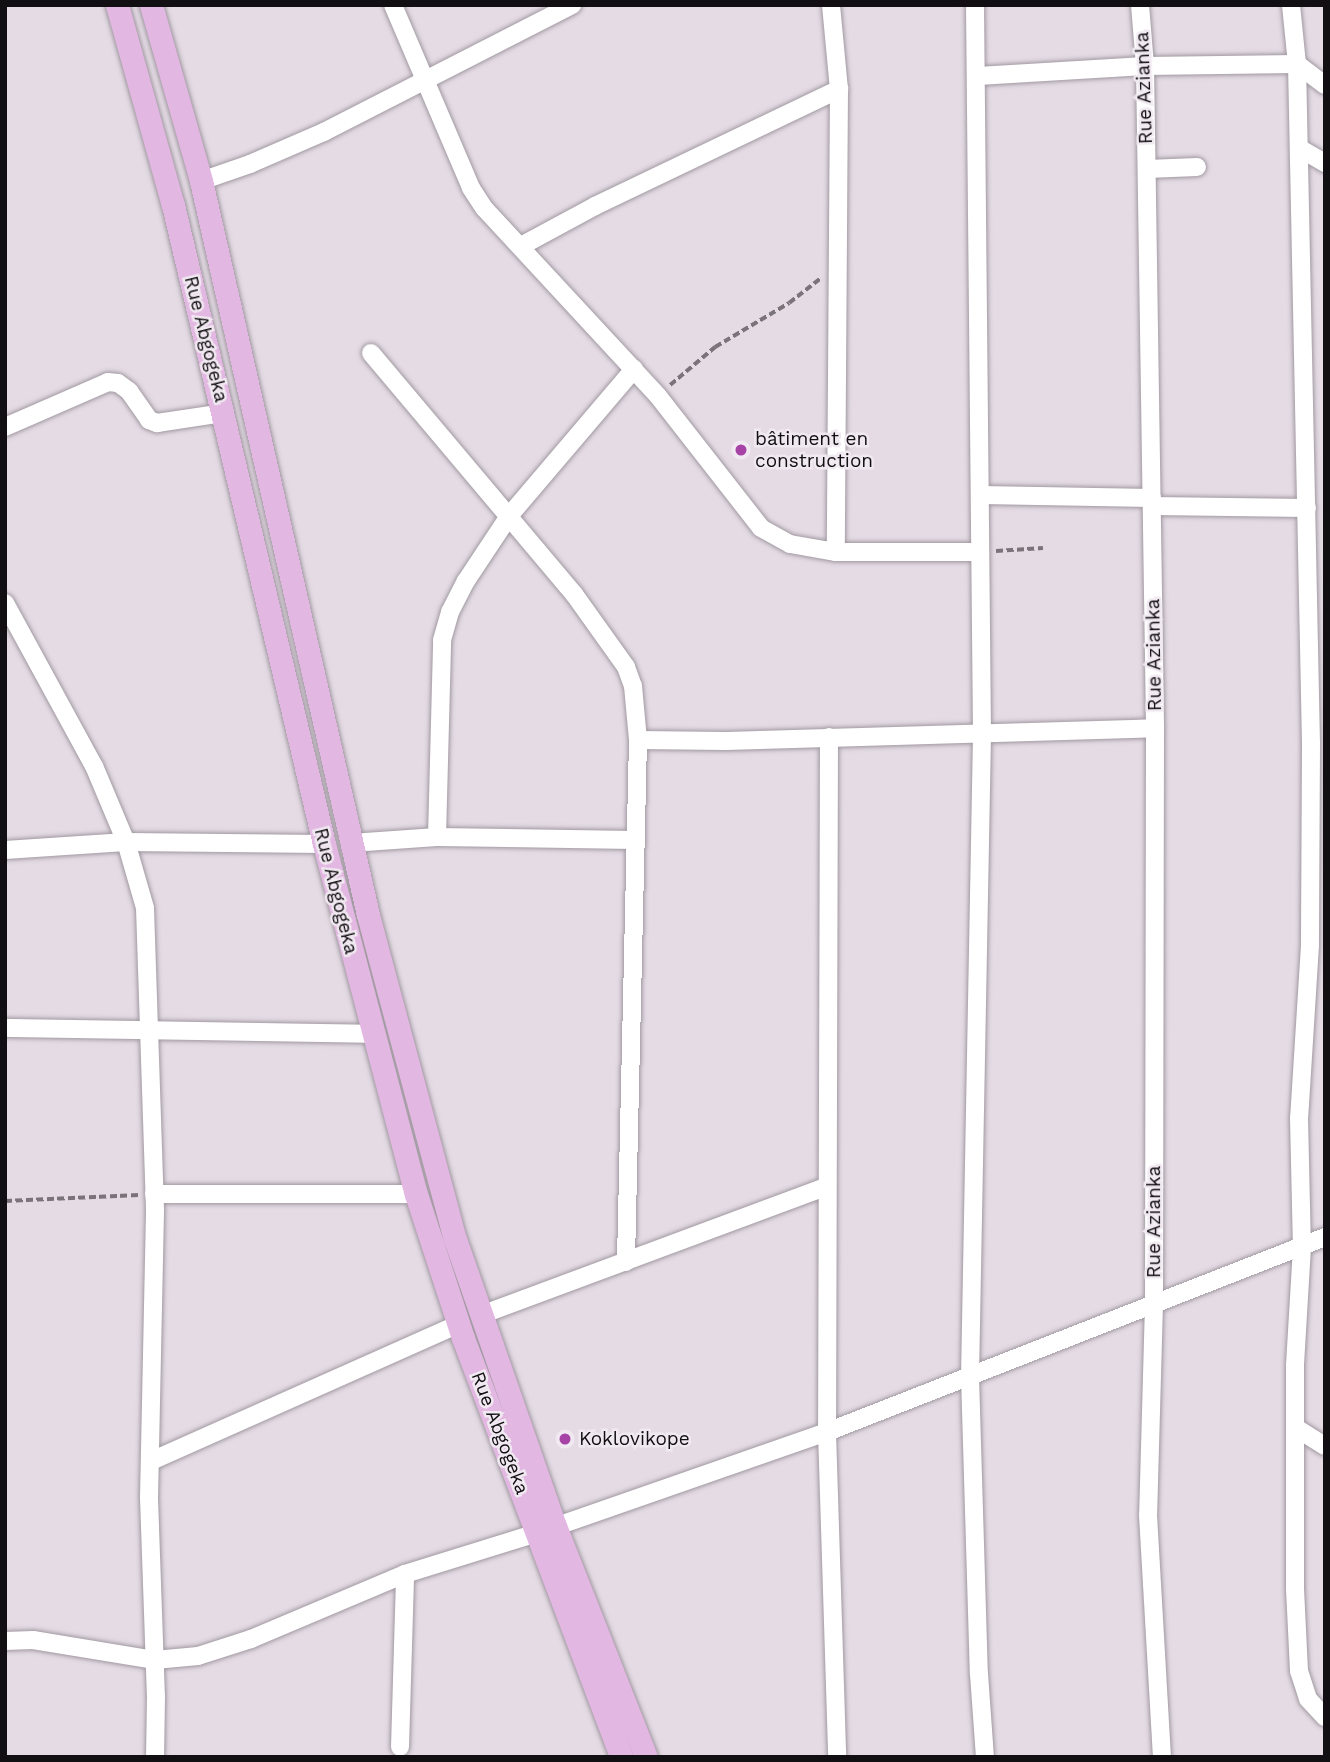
<!DOCTYPE html>
<meta charset="utf-8">
<style>
body{margin:0}
#map{position:relative;width:1330px;height:1762px;overflow:hidden;background:#e4dbe4;font-family:"Work Sans",sans-serif}
div>[style]{position:absolute}
.path>*{height:3.5px;margin-top:-1.75px;transform-origin:0;background:repeating-linear-gradient(90deg,#7a747a 0 7px,transparent 0 10.5px)}
.roads{filter:drop-shadow(0 0 2px #a199a1) drop-shadow(0 0 2px #a199a1)}
.minor>*{height:18px;margin:-9px;padding:0 9px;transform-origin:9px;border-radius:9px;background:#fff}
.major>*{height:23px;margin:-11.5px;padding:0 11.5px;transform-origin:11.5px;border-radius:11.5px;background:#e2b7e1}
.dots>*{width:19px;height:19px;translate:-50% -50%;box-sizing:border-box;border:4px solid #f1e9f1;border-radius:50%}
span{translate:-50% -50%;white-space:nowrap;text-align:center;line-height:1.15;-webkit-text-stroke:5px #f1e9f1;paint-order:stroke}
.street-label{font-size:19px;color:#120f12}
.poi-label{font-size:19px;color:#120f12}
.left{translate:0 -50%;text-align:left}
.frame{position:absolute;inset:0;border:7px solid #120f12;pointer-events:none}
</style>
<div id="map">
<div class="path">
<i style="left:670px;top:385px;width:59px;rotate:-40.2deg"></i>
<i style="left:715px;top:347px;width:86px;rotate:-30.7deg"></i>
<i style="left:789px;top:303px;width:39px;rotate:-38deg"></i>
<i style="left:996px;top:551px;width:47px;rotate:-3.7deg"></i>
<i style="left:5px;top:1201px;width:134px;rotate:-2.6deg"></i>
</div>
<div class="roads">
<div class="minor">
<i style="left:393px;top:5px;width:199px;rotate:66.9deg"></i>
<i style="left:471px;top:188px;width:24px;rotate:57deg"></i>
<i style="left:484px;top:208px;width:256px;rotate:47.2deg"></i>
<i style="left:658px;top:396px;width:167px;rotate:52deg"></i>
<i style="left:761px;top:528px;width:33px;rotate:29deg"></i>
<i style="left:790px;top:544px;width:47px;rotate:9.9deg"></i>
<i style="left:836px;top:552px;width:144px"></i>
<i style="left:831px;top:5px;width:84px;rotate:84.6deg"></i>
<i style="left:839px;top:89px;width:463px;rotate:90.4deg"></i>
<i style="left:975px;top:5px;width:730px;rotate:89.45deg"></i>
<i style="left:982px;top:735px;width:641px;rotate:91.07deg"></i>
<i style="left:970px;top:1376px;width:298px;rotate:88.3deg"></i>
<i style="left:979px;top:1674px;width:83px;rotate:85.9deg"></i>
<i style="left:1140px;top:5px;width:61px;rotate:85.3deg"></i>
<i style="left:1145px;top:66px;width:662px;rotate:89.13deg"></i>
<i style="left:1155px;top:728px;width:576px;rotate:90.1deg"></i>
<i style="left:1154px;top:1304px;width:211px;rotate:91.6deg"></i>
<i style="left:1148px;top:1515px;width:242px;rotate:86.7deg"></i>
<i style="left:1291px;top:5px;width:59px;rotate:84.2deg"></i>
<i style="left:1297px;top:64px;width:680px;rotate:88.82deg"></i>
<i style="left:1311px;top:744px;width:201px;rotate:90.3deg"></i>
<i style="left:1310px;top:945px;width:173px;rotate:93.6deg"></i>
<i style="left:1299px;top:1118px;width:129px;rotate:88.7deg"></i>
<i style="left:1302px;top:1247px;width:119px;rotate:93.4deg"></i>
<i style="left:1295px;top:1366px;width:223px;rotate:90deg"></i>
<i style="left:1295px;top:1589px;width:82px;rotate:87.2deg"></i>
<i style="left:1299px;top:1671px;width:29px;rotate:72deg"></i>
<i style="left:1308px;top:1699px;width:25px;rotate:47deg"></i>
<i style="left:978px;top:76px;width:167px;rotate:-3.4deg"></i>
<i style="left:1145px;top:66px;width:152px;rotate:-0.8deg"></i>
<i style="left:1297px;top:64px;width:35px;rotate:37deg"></i>
<i style="left:1299px;top:148px;width:30px;rotate:30deg"></i>
<i style="left:1147px;top:169px;width:50px;rotate:-2.3deg"></i>
<i style="left:201px;top:181px;width:52px;rotate:-19.1deg"></i>
<i style="left:250px;top:164px;width:81px;rotate:-23.4deg"></i>
<i style="left:324px;top:132px;width:279px;rotate:-27.1deg"></i>
<i style="left:521px;top:246px;width:84px;rotate:-28.4deg"></i>
<i style="left:595px;top:206px;width:271px;rotate:-25.6deg"></i>
<i style="left:371px;top:353px;width:315px;rotate:49.9deg"></i>
<i style="left:574px;top:594px;width:90px;rotate:54.5deg"></i>
<i style="left:626px;top:667px;width:20px;rotate:70deg"></i>
<i style="left:633px;top:686px;width:54px;rotate:84.7deg"></i>
<i style="left:638px;top:740px;width:522px;rotate:91.32deg"></i>
<i style="left:5px;top:427px;width:112px;rotate:-23.6deg"></i>
<i style="left:108px;top:382px;width:10px;rotate:6deg"></i>
<i style="left:118px;top:383px;width:14px;rotate:36deg"></i>
<i style="left:129px;top:391px;width:35px;rotate:55deg"></i>
<i style="left:149px;top:420px;width:9px;rotate:21deg"></i>
<i style="left:157px;top:423px;width:68px;rotate:-8.5deg"></i>
<i style="left:981px;top:495px;width:171px;rotate:1deg"></i>
<i style="left:1152px;top:506px;width:155px;rotate:0.7deg"></i>
<i style="left:5px;top:603px;width:186px;rotate:61.4deg"></i>
<i style="left:94px;top:766px;width:82px;rotate:67.2deg"></i>
<i style="left:126px;top:842px;width:69px;rotate:73.9deg"></i>
<i style="left:145px;top:908px;width:303px;rotate:88.1deg"></i>
<i style="left:155px;top:1211px;width:287px;rotate:91.2deg"></i>
<i style="left:149px;top:1498px;width:198px;rotate:88deg"></i>
<i style="left:156px;top:1696px;width:61px;rotate:90.9deg"></i>
<i style="left:829px;top:737px;width:695px;rotate:90.16deg"></i>
<i style="left:827px;top:1432px;width:325px;rotate:88.2deg"></i>
<i style="left:638px;top:740px;width:88px;rotate:0.7deg"></i>
<i style="left:726px;top:741px;width:429px;rotate:-1.7deg"></i>
<i style="left:437px;top:837px;width:197px;rotate:-88.5deg"></i>
<i style="left:442px;top:640px;width:29px;rotate:-74deg"></i>
<i style="left:450px;top:612px;width:35px;rotate:-63deg"></i>
<i style="left:466px;top:581px;width:78px;rotate:-56.5deg"></i>
<i style="left:509px;top:516px;width:193px;rotate:-49.6deg"></i>
<i style="left:351px;top:843px;width:86px;rotate:-4deg"></i>
<i style="left:437px;top:837px;width:197px;rotate:0.9deg"></i>
<i style="left:5px;top:850px;width:121px;rotate:-3.8deg"></i>
<i style="left:126px;top:842px;width:198px;rotate:0.6deg"></i>
<i style="left:5px;top:1028px;width:369px;rotate:0.9deg"></i>
<i style="left:154px;top:1194px;width:262px"></i>
<i style="left:481px;top:1315px;width:368px;rotate:-20.4deg"></i>
<i style="left:1296px;top:1428px;width:34px;rotate:32deg"></i>
<i style="left:151px;top:1461px;width:336px;rotate:-24deg"></i>
<i style="left:5px;top:1641px;width:28px;rotate:-2deg"></i>
<i style="left:33px;top:1640px;width:124px;rotate:9.3deg"></i>
<i style="left:155px;top:1660px;width:43px;rotate:-5.3deg"></i>
<i style="left:198px;top:1656px;width:56px;rotate:-17.8deg"></i>
<i style="left:251px;top:1639px;width:167px;rotate:-22.9deg"></i>
<i style="left:405px;top:1574px;width:138px;rotate:-17.3deg"></i>
<i style="left:537px;top:1533px;width:307px;rotate:-19.2deg"></i>
<i style="left:827px;top:1432px;width:535px;rotate:-21.38deg"></i>
<i style="left:400px;top:1747px;width:173px;rotate:-88.3deg"></i>
</div>
<div class="major">
<i style="left:117px;top:5px;width:208px;rotate:74.4deg"></i>
<i style="left:173px;top:205px;width:657px;rotate:76.7deg"></i>
<i style="left:324px;top:844px;width:362px;rotate:75.3deg"></i>
<i style="left:416px;top:1194px;width:151px;rotate:71.9deg"></i>
<i style="left:463px;top:1338px;width:448px;rotate:69.3deg"></i>
<i style="left:151px;top:5px;width:183px;rotate:74.1deg"></i>
<i style="left:201px;top:181px;width:753px;rotate:77.18deg"></i>
<i style="left:368px;top:915px;width:335px;rotate:75deg"></i>
<i style="left:455px;top:1239px;width:304px;rotate:70.8deg"></i>
<i style="left:555px;top:1526px;width:248px;rotate:68.5deg"></i>
</div>
</div>
<div class="dots">
<i style="left:741px;top:450px;background:#a742a6"></i>
<i style="left:565px;top:1439px;background:#a742a6"></i>
</div>
<div class="street-label">
<span style="left:1144px;top:88px;rotate:-92deg">Rue Azianka</span>
<span style="left:206px;top:339px;rotate:76deg">Rue Abgogeka</span>
<span style="left:1154px;top:655px;rotate:-91deg">Rue Azianka</span>
<span style="left:336px;top:891px;rotate:76deg">Rue Abgogeka</span>
<span style="left:1154px;top:1222px;rotate:-90deg">Rue Azianka</span>
<span style="left:500px;top:1433px;rotate:69deg">Rue Abgogeka</span>
</div>
<div class="poi-label">
<span class="left" style="left:755px;top:450px">bâtiment en<br>construction</span>
<span class="left" style="left:579px;top:1439px">Koklovikope</span>
</div>
<div class="frame"></div>
</div>
